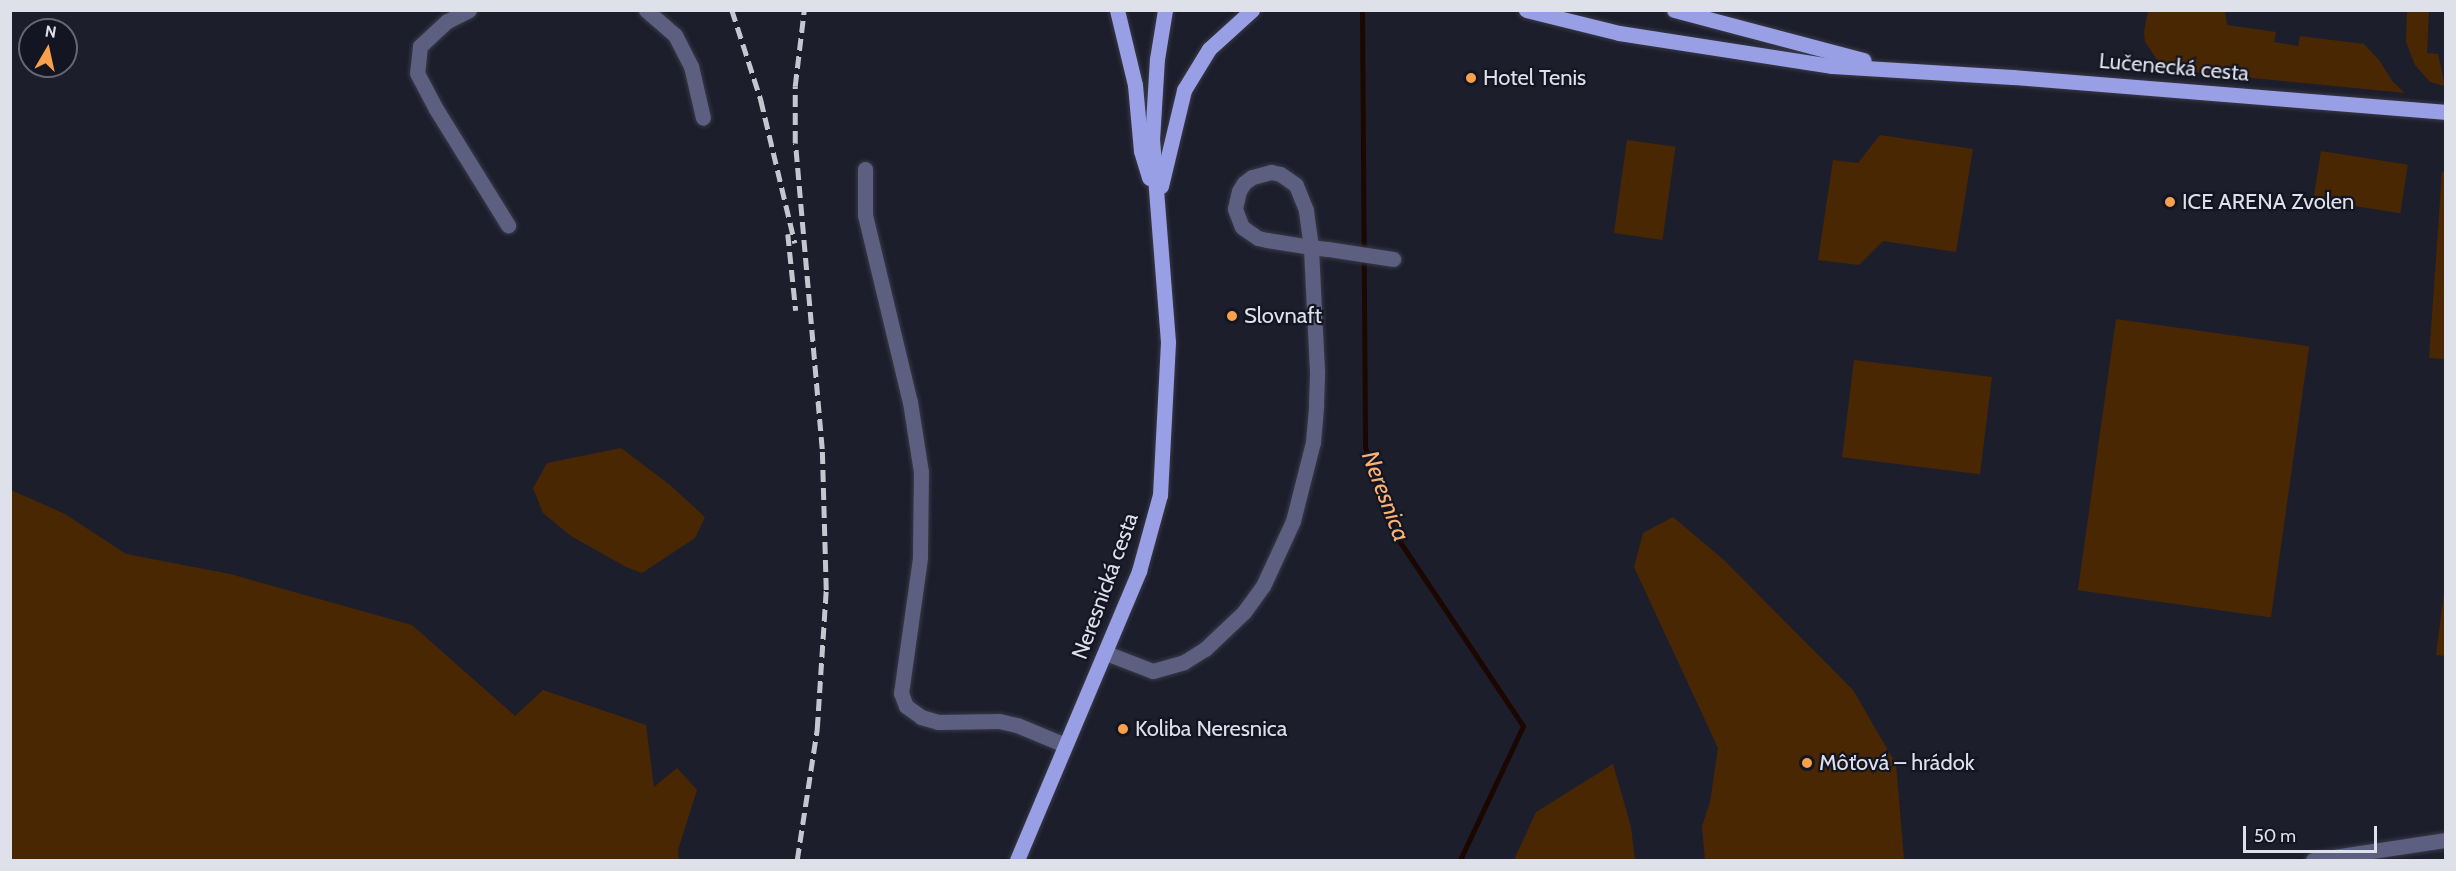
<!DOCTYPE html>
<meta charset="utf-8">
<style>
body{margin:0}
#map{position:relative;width:2456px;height:871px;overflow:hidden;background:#1d1e2c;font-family:Cabin,sans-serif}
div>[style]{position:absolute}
.green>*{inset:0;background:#492703;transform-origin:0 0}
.stream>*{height:5px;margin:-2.5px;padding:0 2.5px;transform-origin:2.5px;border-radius:2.5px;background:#1a0700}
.roads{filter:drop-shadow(0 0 2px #383947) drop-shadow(0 0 2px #383947)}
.street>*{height:15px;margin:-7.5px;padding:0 7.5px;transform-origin:7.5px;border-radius:7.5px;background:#5c5f80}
.primary>*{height:15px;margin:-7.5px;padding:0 7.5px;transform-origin:7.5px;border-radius:7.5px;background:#999fe4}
.rail>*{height:4.5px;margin-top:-2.25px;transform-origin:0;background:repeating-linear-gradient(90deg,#c4c6d0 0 12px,transparent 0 18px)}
.dots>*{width:16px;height:16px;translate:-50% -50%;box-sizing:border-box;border:3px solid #141522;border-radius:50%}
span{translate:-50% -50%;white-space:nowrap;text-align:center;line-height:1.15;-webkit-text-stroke:4.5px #141522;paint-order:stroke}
.street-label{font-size:22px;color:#dfe1ea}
.poi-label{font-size:22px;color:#dfe1ea}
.left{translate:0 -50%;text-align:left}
.water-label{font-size:24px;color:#fbb271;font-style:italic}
.frame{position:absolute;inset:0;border:12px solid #dfe1ea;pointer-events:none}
.north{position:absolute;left:18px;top:18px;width:60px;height:60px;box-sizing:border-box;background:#141522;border:2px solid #656772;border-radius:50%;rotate:9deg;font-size:16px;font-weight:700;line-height:24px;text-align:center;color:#dfe1ea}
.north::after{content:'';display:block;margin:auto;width:21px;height:27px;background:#f8a04b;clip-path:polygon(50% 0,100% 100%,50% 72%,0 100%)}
.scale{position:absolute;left:2243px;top:826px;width:134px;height:27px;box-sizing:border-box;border:3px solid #dfe1ea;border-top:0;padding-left:8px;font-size:18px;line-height:21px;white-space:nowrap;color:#dfe1ea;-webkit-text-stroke:4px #141522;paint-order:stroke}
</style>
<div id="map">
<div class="green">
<i style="clip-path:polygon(2148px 11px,2225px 11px,2227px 25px,2276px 32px,2274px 42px,2298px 46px,2300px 36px,2364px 44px,2379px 60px,2393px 82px,2405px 93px,2180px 71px,2169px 68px,2158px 61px,2145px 42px,2144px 32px)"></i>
<i style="clip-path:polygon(2407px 11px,2429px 11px,2427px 53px,2438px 54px,2445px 86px,2430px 82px,2415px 65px,2406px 42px)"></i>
<i style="clip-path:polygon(1880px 135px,1973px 149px,1956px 252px,1883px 241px,1859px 265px,1818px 260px,1833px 160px,1858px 163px)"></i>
<i style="left:1627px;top:140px;width:49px;height:94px;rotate:8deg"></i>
<i style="left:2321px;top:151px;width:88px;height:49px;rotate:9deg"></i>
<i style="clip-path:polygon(2442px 172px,2446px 172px,2445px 359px,2429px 358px)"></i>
<i style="left:2116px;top:319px;width:195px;height:274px;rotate:8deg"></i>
<i style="left:1854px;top:360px;width:139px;height:98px;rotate:7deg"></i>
<i style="clip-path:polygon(621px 448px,670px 485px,705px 517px,695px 538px,642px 573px,626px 567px,571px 536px,543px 513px,533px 488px,547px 463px)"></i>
<i style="clip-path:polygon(11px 490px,65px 514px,126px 554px,230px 574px,412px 625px,515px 716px,543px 690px,646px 725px,654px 787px,677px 768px,697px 790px,678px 850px,679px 860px,11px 860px)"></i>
<i style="clip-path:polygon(1673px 517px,1724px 560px,1853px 690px,1896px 764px,1904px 860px,1705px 860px,1702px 826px,1710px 802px,1718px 748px,1634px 567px,1643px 533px)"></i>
<i style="clip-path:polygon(2445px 585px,2445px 656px,2436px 655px)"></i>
<i style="clip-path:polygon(1613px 764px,1631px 827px,1635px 860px,1514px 860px,1536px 812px)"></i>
</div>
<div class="stream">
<i style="left:1362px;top:10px;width:437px;rotate:89.6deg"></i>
<i style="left:1365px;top:447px;width:91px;rotate:71.4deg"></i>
<i style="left:1394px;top:533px;width:232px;rotate:56.2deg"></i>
<i style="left:1523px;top:726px;width:148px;rotate:115.2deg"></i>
</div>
<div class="roads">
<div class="street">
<i style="left:469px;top:10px;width:25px;rotate:153deg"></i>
<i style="left:447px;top:21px;width:37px;rotate:137deg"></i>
<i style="left:420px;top:46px;width:27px;rotate:96deg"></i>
<i style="left:417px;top:73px;width:41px;rotate:62.2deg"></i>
<i style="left:436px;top:109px;width:137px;rotate:58.2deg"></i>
<i style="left:646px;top:10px;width:38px;rotate:41deg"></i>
<i style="left:675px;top:35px;width:35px;rotate:63deg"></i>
<i style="left:691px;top:66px;width:53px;rotate:77deg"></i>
<i style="left:865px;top:169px;width:46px;rotate:90deg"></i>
<i style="left:865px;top:215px;width:192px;rotate:76.5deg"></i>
<i style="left:910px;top:402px;width:71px;rotate:81.1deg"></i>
<i style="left:921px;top:472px;width:86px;rotate:90.7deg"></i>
<i style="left:920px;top:558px;width:136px;rotate:98deg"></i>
<i style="left:901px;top:693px;width:14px;rotate:69deg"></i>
<i style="left:906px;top:706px;width:19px;rotate:36deg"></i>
<i style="left:921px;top:717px;width:18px;rotate:16deg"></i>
<i style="left:938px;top:722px;width:61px;rotate:-0.9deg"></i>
<i style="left:999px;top:721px;width:18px;rotate:13deg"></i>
<i style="left:1017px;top:725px;width:52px;rotate:22.6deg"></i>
<i style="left:1106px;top:653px;width:50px;rotate:21deg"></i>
<i style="left:1153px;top:671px;width:32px;rotate:-16deg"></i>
<i style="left:1184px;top:662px;width:25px;rotate:-32deg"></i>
<i style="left:1205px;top:649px;width:54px;rotate:-43.5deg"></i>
<i style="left:1244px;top:612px;width:32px;rotate:-54deg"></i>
<i style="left:1263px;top:586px;width:72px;rotate:-65.2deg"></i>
<i style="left:1293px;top:521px;width:81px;rotate:-75.8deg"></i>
<i style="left:1313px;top:442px;width:38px;rotate:-85deg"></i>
<i style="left:1316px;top:404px;width:33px;rotate:-88deg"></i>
<i style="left:1317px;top:371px;width:124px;rotate:-92.8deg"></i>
<i style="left:1311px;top:247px;width:37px;rotate:-98deg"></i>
<i style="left:1306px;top:210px;width:27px;rotate:-112deg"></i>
<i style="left:1296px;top:185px;width:19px;rotate:-145deg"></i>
<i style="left:1280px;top:174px;width:9px;rotate:-167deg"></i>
<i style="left:1271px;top:172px;width:20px;rotate:165deg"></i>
<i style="left:1252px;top:177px;width:10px;rotate:143deg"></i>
<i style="left:1244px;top:183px;width:9px;rotate:122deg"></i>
<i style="left:1239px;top:191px;width:18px;rotate:103deg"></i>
<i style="left:1235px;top:209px;width:19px;rotate:69deg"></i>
<i style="left:1242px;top:227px;width:19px;rotate:35deg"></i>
<i style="left:1258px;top:238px;width:9px;rotate:13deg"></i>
<i style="left:1267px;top:240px;width:45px;rotate:9deg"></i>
<i style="left:1311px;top:247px;width:17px;rotate:7deg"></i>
<i style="left:1328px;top:249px;width:66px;rotate:8.7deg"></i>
<i style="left:2313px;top:860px;width:134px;rotate:-8.6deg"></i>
</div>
<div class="primary">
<i style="left:1117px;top:10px;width:77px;rotate:76.5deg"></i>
<i style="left:1135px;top:85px;width:66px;rotate:84.8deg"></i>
<i style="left:1141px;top:151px;width:28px;rotate:73deg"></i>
<i style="left:1526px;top:10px;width:96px;rotate:13.9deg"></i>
<i style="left:1619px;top:33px;width:216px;rotate:8.8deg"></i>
<i style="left:1832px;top:66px;width:181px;rotate:3.5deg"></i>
<i style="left:2013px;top:77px;width:434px;rotate:4.6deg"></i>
<i style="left:1674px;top:10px;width:196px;rotate:14.8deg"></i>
<i style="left:1161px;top:186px;width:99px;rotate:-76.5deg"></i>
<i style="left:1184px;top:90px;width:48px;rotate:-58.6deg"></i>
<i style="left:1209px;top:49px;width:58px;rotate:-42.2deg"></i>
<i style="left:1017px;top:860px;width:314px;rotate:-67.1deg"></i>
<i style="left:1139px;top:571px;width:79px;rotate:-74.6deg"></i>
<i style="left:1160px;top:495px;width:153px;rotate:-87deg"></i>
<i style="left:1168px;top:342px;width:203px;rotate:-94.5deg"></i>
<i style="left:1152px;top:140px;width:81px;rotate:-86.5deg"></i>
<i style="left:1157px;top:59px;width:50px;rotate:-80.7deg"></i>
</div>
</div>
<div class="rail">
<i style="left:732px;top:10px;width:95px;rotate:72.1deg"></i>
<i style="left:761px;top:100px;width:147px;rotate:76.6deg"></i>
<i style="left:788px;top:234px;width:77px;rotate:84.1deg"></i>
<i style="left:797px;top:860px;width:133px;rotate:-81.3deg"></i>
<i style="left:817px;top:729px;width:139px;rotate:-86.3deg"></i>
<i style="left:826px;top:590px;width:141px;rotate:-91.6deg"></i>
<i style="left:822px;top:449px;width:307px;rotate:-95deg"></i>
<i style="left:795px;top:143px;width:57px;rotate:-90deg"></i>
<i style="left:795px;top:86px;width:77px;rotate:-83.2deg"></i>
</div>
<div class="dots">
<i style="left:1471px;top:78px;background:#f8a04b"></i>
<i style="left:2170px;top:202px;background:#f8a04b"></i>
<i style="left:1232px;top:316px;background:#f8a04b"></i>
<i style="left:1123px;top:729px;background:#f8a04b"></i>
<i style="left:1807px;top:763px;background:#f8a04b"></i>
</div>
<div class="street-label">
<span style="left:2174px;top:67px;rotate:5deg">Lučenecká cesta</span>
<span style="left:1105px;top:586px;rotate:-70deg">Neresnická cesta</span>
</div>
<div class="poi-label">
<span class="left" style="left:1483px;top:78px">Hotel Tenis</span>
<span class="left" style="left:2182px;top:202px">ICE ARENA Zvolen</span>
<span class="left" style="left:1244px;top:316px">Slovnaft</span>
<span class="left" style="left:1135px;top:729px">Koliba Neresnica</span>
<span class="left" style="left:1819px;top:763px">Môťová – hrádok</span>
</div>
<div class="water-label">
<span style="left:1386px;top:496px;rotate:69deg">Neresnica</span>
</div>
<div class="frame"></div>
<div class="north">N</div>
<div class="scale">50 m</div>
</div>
